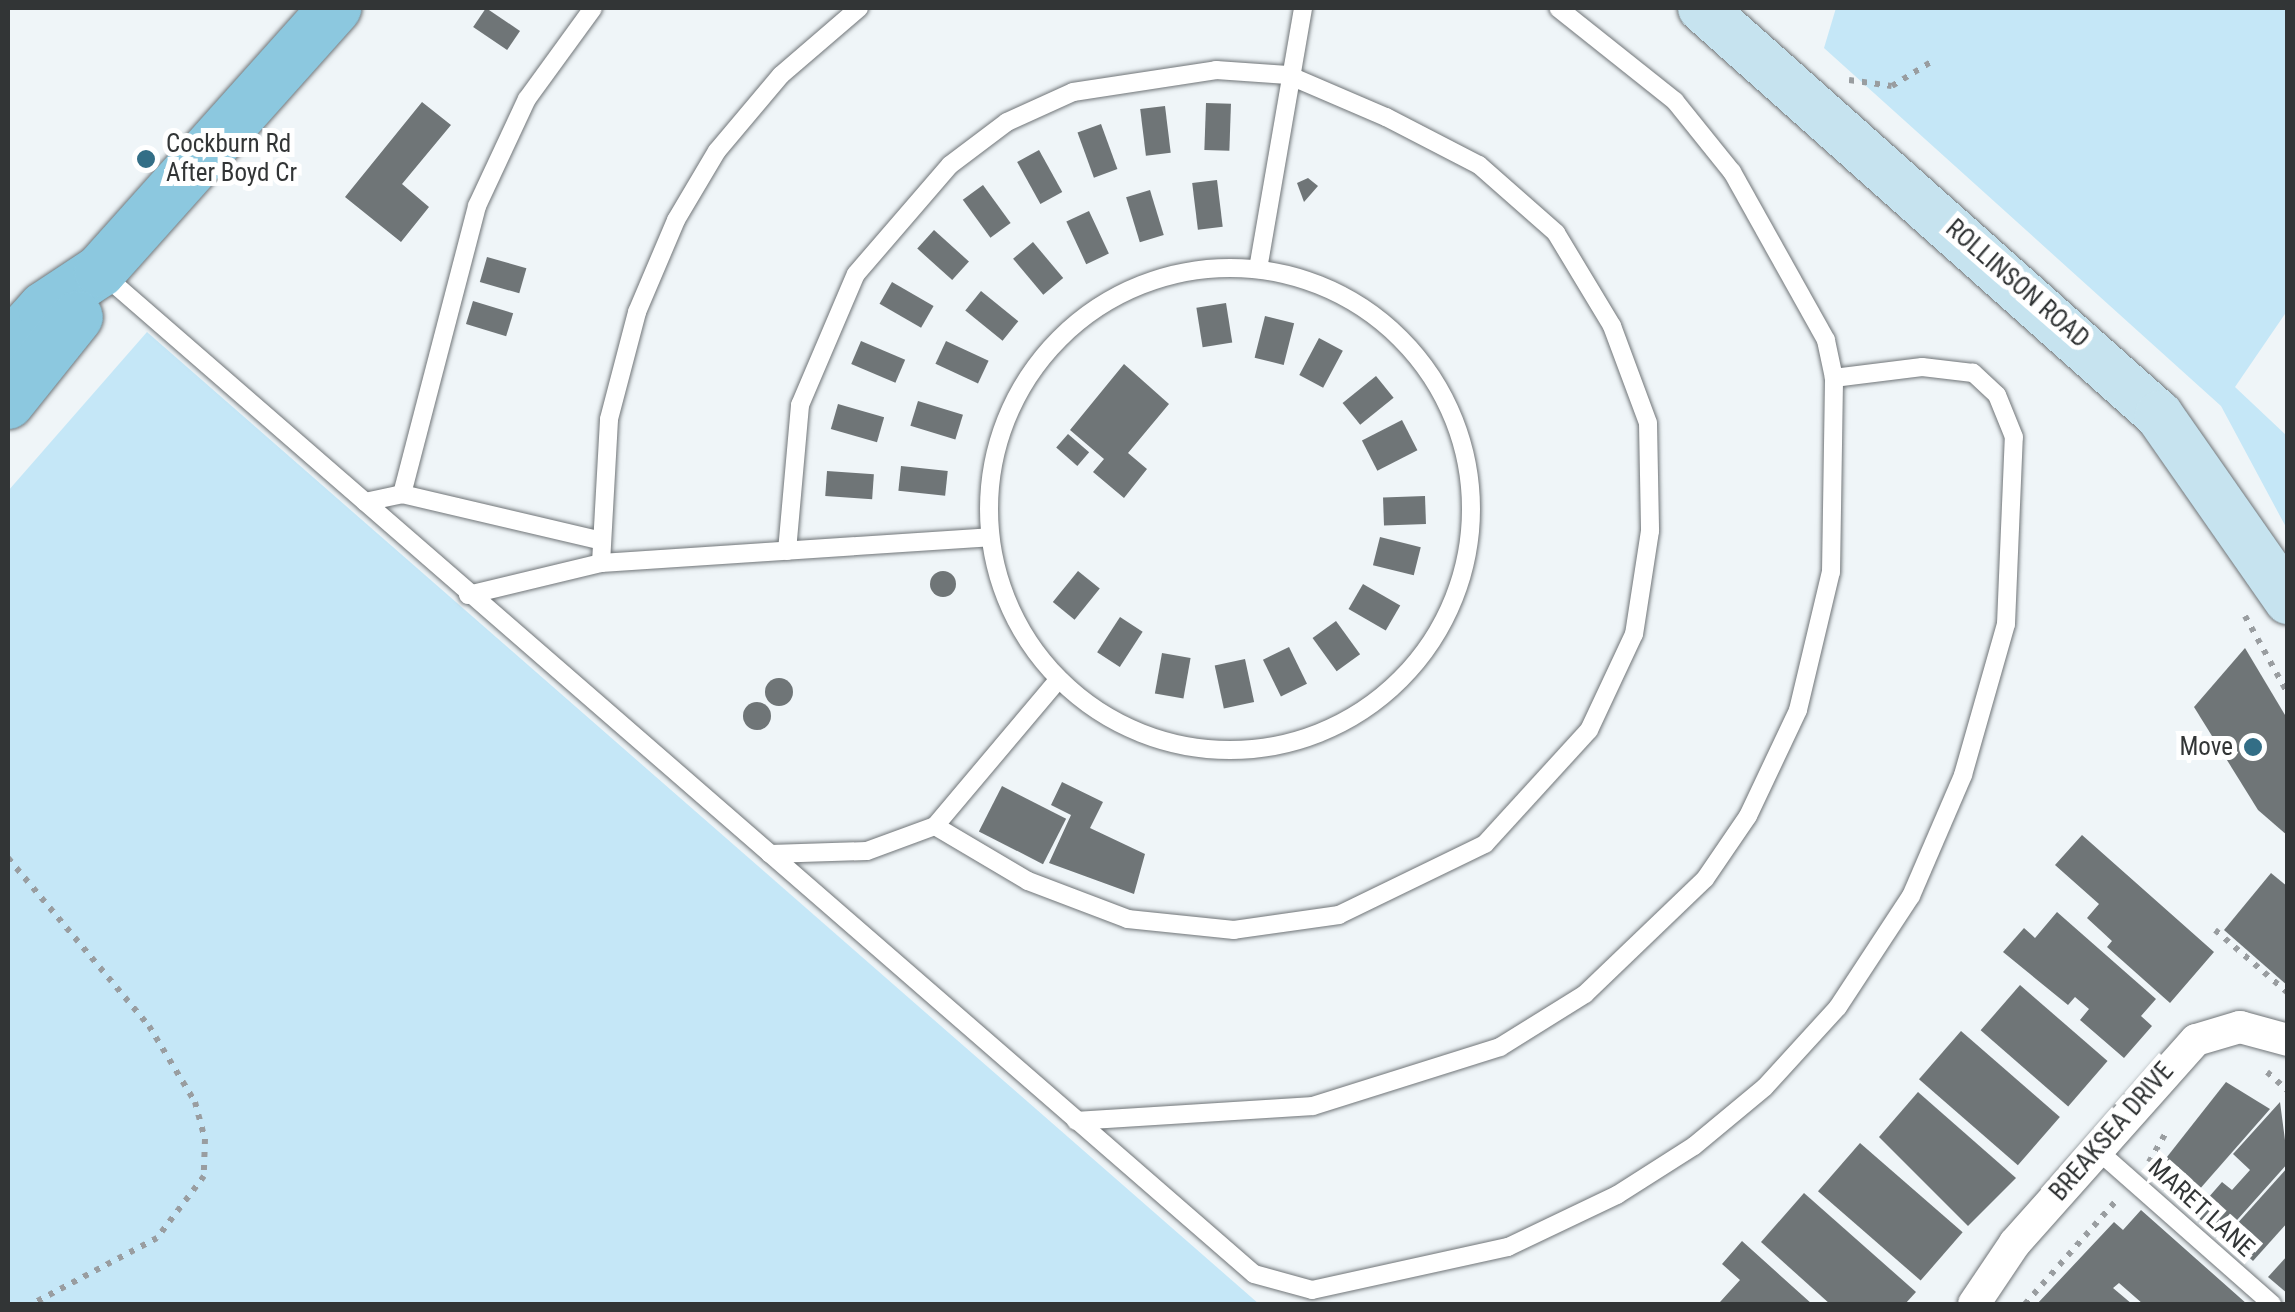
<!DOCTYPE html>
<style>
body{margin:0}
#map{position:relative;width:2295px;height:1312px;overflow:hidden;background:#eff5f8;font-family:"Roboto Condensed",sans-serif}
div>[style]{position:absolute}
.green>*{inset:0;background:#c5e7f7}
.building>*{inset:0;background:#6f7577;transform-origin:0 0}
.round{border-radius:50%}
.path>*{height:6px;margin-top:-3px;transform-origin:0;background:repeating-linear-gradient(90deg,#999da0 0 5px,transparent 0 13px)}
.roads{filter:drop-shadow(0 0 2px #707578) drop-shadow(0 0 2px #707578)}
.lane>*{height:18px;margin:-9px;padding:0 9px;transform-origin:9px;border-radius:9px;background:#fff}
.lane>.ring{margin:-9px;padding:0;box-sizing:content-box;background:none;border:18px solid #fff;border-radius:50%}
.street>*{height:32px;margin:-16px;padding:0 16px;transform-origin:16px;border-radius:16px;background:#fff}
.secondary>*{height:48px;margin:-24px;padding:0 24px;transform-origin:24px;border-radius:24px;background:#c6e3ef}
.primary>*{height:52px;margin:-26px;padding:0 26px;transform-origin:26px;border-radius:26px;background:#8cc8df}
.dots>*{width:28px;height:28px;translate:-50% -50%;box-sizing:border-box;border:5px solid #fff;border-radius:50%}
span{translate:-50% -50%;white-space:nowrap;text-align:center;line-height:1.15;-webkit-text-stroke:10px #fff;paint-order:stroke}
.poi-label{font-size:25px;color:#323536}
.left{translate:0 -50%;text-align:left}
.right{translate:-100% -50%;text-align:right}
.street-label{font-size:25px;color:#323536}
.frame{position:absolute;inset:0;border:10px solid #323536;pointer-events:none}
</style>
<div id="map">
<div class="green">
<i style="clip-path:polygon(1836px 8px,2287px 8px,2287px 311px,2235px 387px,2287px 436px,2287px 529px,2221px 406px,1824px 48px)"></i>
<i style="clip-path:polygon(147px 332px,1259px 1304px,8px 1304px,8px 491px)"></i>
</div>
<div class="building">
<i style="left:486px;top:8px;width:41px;height:23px;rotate:34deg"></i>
<i style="clip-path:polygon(422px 102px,451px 125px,402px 184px,429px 207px,401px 242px,345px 197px)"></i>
<i style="left:1206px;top:103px;width:25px;height:47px;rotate:2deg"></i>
<i style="left:1165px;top:106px;width:47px;height:25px;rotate:83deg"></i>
<i style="left:1101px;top:124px;width:48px;height:25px;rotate:70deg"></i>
<i style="left:1039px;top:150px;width:48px;height:25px;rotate:61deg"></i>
<i style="clip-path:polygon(1308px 178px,1318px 186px,1304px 202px,1297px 183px)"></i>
<i style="left:1217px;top:180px;width:47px;height:25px;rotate:83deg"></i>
<i style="left:983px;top:185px;width:47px;height:25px;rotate:54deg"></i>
<i style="left:1150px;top:190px;width:47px;height:25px;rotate:73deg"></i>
<i style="left:1089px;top:211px;width:47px;height:25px;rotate:65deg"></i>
<i style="left:934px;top:230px;width:47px;height:25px;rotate:42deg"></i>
<i style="left:1033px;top:242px;width:47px;height:26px;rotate:50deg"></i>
<i style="left:487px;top:257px;width:41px;height:26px;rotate:16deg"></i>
<i style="left:892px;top:282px;width:48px;height:25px;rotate:30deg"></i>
<i style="left:981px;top:291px;width:48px;height:25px;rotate:39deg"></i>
<i style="left:473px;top:301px;width:42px;height:24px;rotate:17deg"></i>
<i style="left:1226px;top:303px;width:40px;height:30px;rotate:81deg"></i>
<i style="left:1265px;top:316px;width:30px;height:43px;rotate:14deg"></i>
<i style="left:1319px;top:338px;width:27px;height:42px;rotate:28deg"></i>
<i style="left:861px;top:341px;width:48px;height:25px;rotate:23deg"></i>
<i style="left:946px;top:341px;width:47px;height:25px;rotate:25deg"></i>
<i style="clip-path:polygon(1124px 364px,1169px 404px,1128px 453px,1147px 469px,1124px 498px,1093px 472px,1104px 459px,1070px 430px)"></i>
<i style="left:1376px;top:376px;width:28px;height:43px;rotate:51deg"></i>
<i style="left:918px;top:401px;width:47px;height:26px;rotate:17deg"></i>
<i style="left:838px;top:404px;width:48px;height:26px;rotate:16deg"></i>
<i style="left:1402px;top:420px;width:34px;height:45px;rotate:63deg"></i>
<i style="left:1068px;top:434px;width:28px;height:18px;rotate:41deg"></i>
<i style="left:901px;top:466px;width:47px;height:25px;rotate:6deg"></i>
<i style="left:827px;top:471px;width:47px;height:25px;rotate:4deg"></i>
<i style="left:1425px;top:496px;width:28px;height:42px;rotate:88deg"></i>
<i style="left:1380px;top:537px;width:42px;height:29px;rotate:14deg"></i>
<i class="round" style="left:930px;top:571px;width:26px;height:26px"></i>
<i style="left:1078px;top:571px;width:28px;height:40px;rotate:39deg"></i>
<i style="left:1363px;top:584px;width:43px;height:29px;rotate:30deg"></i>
<i style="left:1120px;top:617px;width:27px;height:42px;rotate:33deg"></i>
<i style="left:1336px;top:621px;width:41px;height:29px;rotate:54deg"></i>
<i style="left:1289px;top:647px;width:41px;height:29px;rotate:64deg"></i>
<i style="clip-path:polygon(2245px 648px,2288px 720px,2288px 836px,2258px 810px,2194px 707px)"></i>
<i style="left:1162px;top:653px;width:29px;height:41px;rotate:10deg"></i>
<i style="left:1245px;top:659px;width:44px;height:31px;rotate:78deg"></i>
<i class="round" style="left:765px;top:678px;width:28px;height:28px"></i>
<i class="round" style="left:743px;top:702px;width:28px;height:28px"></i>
<i style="clip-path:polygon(1062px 782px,1103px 802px,1090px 828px,1145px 854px,1134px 894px,1049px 863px,1071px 815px,1051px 805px)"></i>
<i style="left:1002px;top:786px;width:72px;height:51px;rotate:27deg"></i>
<i style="clip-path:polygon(2082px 835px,2214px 952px,2170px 1003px,2107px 947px,2112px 941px,2087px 918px,2099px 904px,2055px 865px)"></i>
<i style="clip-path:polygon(2271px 873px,2288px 887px,2288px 986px,2224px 930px)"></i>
<i style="clip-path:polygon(2057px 912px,2156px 999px,2141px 1016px,2152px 1026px,2124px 1058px,2080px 1020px,2089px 1009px,2075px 997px,2068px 1005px,2003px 952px,2024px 928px,2035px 938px)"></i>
<i style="left:2020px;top:985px;width:116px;height:60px;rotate:41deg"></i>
<i style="left:1961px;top:1031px;width:131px;height:64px;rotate:41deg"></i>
<i style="clip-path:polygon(2226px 1082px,2270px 1109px,2184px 1207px,2158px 1178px,2163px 1162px)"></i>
<i style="clip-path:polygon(1918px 1092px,2016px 1178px,1968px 1226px,1879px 1137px)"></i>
<i style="clip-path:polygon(2280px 1102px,2288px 1163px,2221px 1238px,2194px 1214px,2222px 1182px,2232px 1190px,2250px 1170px,2233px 1154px)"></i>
<i style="left:1860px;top:1143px;width:136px;height:64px;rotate:41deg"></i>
<i style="clip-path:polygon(2288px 1167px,2288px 1222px,2253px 1261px,2226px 1236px)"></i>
<i style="clip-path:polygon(1804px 1193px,1916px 1292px,1905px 1304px,1830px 1304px,1761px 1242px)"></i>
<i style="clip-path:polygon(2141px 1210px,2247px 1304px,2143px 1304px,2119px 1283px,2113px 1288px,2132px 1304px,2037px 1304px,2114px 1222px,2123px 1230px)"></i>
<i style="clip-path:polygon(1742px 1241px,1812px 1304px,1720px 1302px,1740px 1280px,1722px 1264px)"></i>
<i style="clip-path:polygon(2288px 1255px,2288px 1294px,2268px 1277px)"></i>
</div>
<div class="path">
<i style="left:1849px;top:80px;width:43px;rotate:7.9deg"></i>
<i style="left:1892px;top:86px;width:49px;rotate:-31.8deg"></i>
<i style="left:2245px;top:616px;width:89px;rotate:61.1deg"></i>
<i style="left:8px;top:858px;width:219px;rotate:50deg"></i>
<i style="left:149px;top:1026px;width:89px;rotate:58.8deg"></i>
<i style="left:195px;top:1102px;width:38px;rotate:75deg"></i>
<i style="left:205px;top:1139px;width:37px;rotate:92deg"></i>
<i style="left:204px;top:1176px;width:78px;rotate:127.2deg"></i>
<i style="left:157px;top:1238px;width:141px;rotate:152.2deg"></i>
<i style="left:2215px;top:930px;width:96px;rotate:40.8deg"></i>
<i style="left:2267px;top:1072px;width:28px;rotate:42deg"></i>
<i style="left:2149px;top:1162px;width:32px;rotate:-60deg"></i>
<i style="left:2025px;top:1304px;width:136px;rotate:-48.6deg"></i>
</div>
<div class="roads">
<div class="lane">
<i class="ring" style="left:989px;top:268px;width:464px;height:464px"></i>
<i style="left:1258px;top:269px;width:265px;rotate:-80.2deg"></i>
<i style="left:104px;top:275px;width:1523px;rotate:40.98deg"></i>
<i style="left:1254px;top:1274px;width:60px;rotate:15.4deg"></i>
<i style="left:1312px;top:1290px;width:201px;rotate:-12.4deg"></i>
<i style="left:1508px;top:1247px;width:121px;rotate:-25.5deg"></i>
<i style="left:1617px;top:1195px;width:91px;rotate:-32.5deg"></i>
<i style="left:1694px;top:1146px;width:92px;rotate:-39.7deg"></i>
<i style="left:1765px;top:1087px;width:108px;rotate:-47.6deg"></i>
<i style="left:1838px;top:1007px;width:133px;rotate:-56.7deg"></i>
<i style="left:1911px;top:896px;width:132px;rotate:-66.7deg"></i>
<i style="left:1963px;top:775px;width:157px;rotate:-74.1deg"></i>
<i style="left:2006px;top:624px;width:187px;rotate:-87.6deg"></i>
<i style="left:2014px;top:437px;width:45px;rotate:-112deg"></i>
<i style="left:1997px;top:395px;width:33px;rotate:-137deg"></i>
<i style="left:1973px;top:373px;width:51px;rotate:-173.3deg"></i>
<i style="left:1922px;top:367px;width:89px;rotate:172.9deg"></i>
<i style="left:402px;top:494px;width:205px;rotate:13.2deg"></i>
<i style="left:365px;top:502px;width:38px;rotate:-12deg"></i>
<i style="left:402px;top:494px;width:298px;rotate:-75.4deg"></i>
<i style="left:477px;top:206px;width:118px;rotate:-65deg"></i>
<i style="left:527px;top:99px;width:112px;rotate:-54deg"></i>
<i style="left:787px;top:551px;width:147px;rotate:-84.9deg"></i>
<i style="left:800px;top:405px;width:142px;rotate:-66.9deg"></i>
<i style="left:856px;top:274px;width:144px;rotate:-49.2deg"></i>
<i style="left:950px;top:165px;width:71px;rotate:-37deg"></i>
<i style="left:1007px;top:122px;width:72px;rotate:-24.4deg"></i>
<i style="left:1073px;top:92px;width:145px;rotate:-8.7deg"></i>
<i style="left:1216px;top:70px;width:72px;rotate:4deg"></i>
<i style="left:1288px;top:75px;width:107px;rotate:23.2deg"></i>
<i style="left:1386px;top:117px;width:105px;rotate:27.3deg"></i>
<i style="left:1479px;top:165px;width:103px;rotate:41.4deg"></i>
<i style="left:1556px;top:233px;width:109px;rotate:58.9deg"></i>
<i style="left:1612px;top:326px;width:103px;rotate:69.6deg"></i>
<i style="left:1648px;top:423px;width:108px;rotate:88.9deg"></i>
<i style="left:1650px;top:531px;width:104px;rotate:98.8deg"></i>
<i style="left:1634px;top:634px;width:106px;rotate:115.1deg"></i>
<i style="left:1589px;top:730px;width:154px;rotate:132.4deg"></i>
<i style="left:1485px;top:844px;width:162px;rotate:154.1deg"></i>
<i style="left:1339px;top:915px;width:106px;rotate:171.9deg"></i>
<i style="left:1234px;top:930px;width:107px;rotate:-174.1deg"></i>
<i style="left:1128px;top:919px;width:107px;rotate:-159.2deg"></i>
<i style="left:1028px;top:881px;width:108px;rotate:-149.4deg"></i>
<i style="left:601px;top:563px;width:144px;rotate:-86.8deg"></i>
<i style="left:609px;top:419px;width:111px;rotate:-75.3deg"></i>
<i style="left:637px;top:312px;width:100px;rotate:-67deg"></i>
<i style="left:676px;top:220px;width:80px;rotate:-59.3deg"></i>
<i style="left:717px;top:151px;width:99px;rotate:-49.9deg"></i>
<i style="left:781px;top:75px;width:103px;rotate:-40.7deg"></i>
<i style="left:468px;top:595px;width:137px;rotate:-13.5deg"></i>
<i style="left:601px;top:563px;width:382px;rotate:-3.8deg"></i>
<i style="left:770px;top:854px;width:97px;rotate:-1.8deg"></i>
<i style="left:867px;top:851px;width:72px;rotate:-20.2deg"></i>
<i style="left:935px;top:826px;width:189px;rotate:-49.9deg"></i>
<i style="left:1076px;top:1121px;width:237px;rotate:-3.6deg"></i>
<i style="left:1313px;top:1106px;width:196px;rotate:-17.5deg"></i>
<i style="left:1500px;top:1047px;width:100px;rotate:-31.9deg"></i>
<i style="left:1585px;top:994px;width:166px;rotate:-43.8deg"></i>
<i style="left:1705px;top:879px;width:76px;rotate:-55.7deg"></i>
<i style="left:1748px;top:816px;width:117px;rotate:-64.7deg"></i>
<i style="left:1798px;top:710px;width:142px;rotate:-76.6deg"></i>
<i style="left:1831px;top:572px;width:194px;rotate:-89.1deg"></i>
<i style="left:1834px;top:378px;width:39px;rotate:-102deg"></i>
<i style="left:1826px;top:340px;width:193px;rotate:-119.2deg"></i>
<i style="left:1732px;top:172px;width:91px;rotate:-128.8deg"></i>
<i style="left:1675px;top:101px;width:149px;rotate:-141.5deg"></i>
<i style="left:2096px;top:1149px;width:235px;rotate:41.4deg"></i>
</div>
<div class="street">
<i style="left:1974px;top:1304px;width:73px;rotate:-56.1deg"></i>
<i style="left:2015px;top:1243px;width:272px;rotate:-48.3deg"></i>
<i style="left:2196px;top:1040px;width:46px;rotate:-16.5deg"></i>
<i style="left:2240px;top:1027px;width:50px;rotate:15.2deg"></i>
</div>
<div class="secondary">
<i style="left:1702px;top:8px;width:612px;rotate:41.69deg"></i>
<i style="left:2159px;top:415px;width:226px;rotate:55.1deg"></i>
</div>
<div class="primary">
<i style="left:8px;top:348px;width:54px;rotate:-48deg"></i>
<i style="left:44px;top:308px;width:67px;rotate:-33.5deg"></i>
<i style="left:100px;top:271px;width:353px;rotate:-48.2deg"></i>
<i style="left:8px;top:403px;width:110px;rotate:-51.3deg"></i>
</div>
</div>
<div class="dots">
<i style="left:146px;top:159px;background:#336e86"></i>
<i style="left:2253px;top:747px;background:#336e86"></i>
</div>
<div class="poi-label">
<span class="left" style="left:166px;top:159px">Cockburn Rd<br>After Boyd Cr</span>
<span class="right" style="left:2233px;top:747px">Move</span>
</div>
<div class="street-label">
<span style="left:2017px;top:284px;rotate:41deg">ROLLINSON ROAD</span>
<span style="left:2112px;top:1132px;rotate:-49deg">BREAKSEA DRIVE</span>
<span style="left:2201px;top:1208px;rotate:42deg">MARET LANE</span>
</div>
<div class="frame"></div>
</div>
